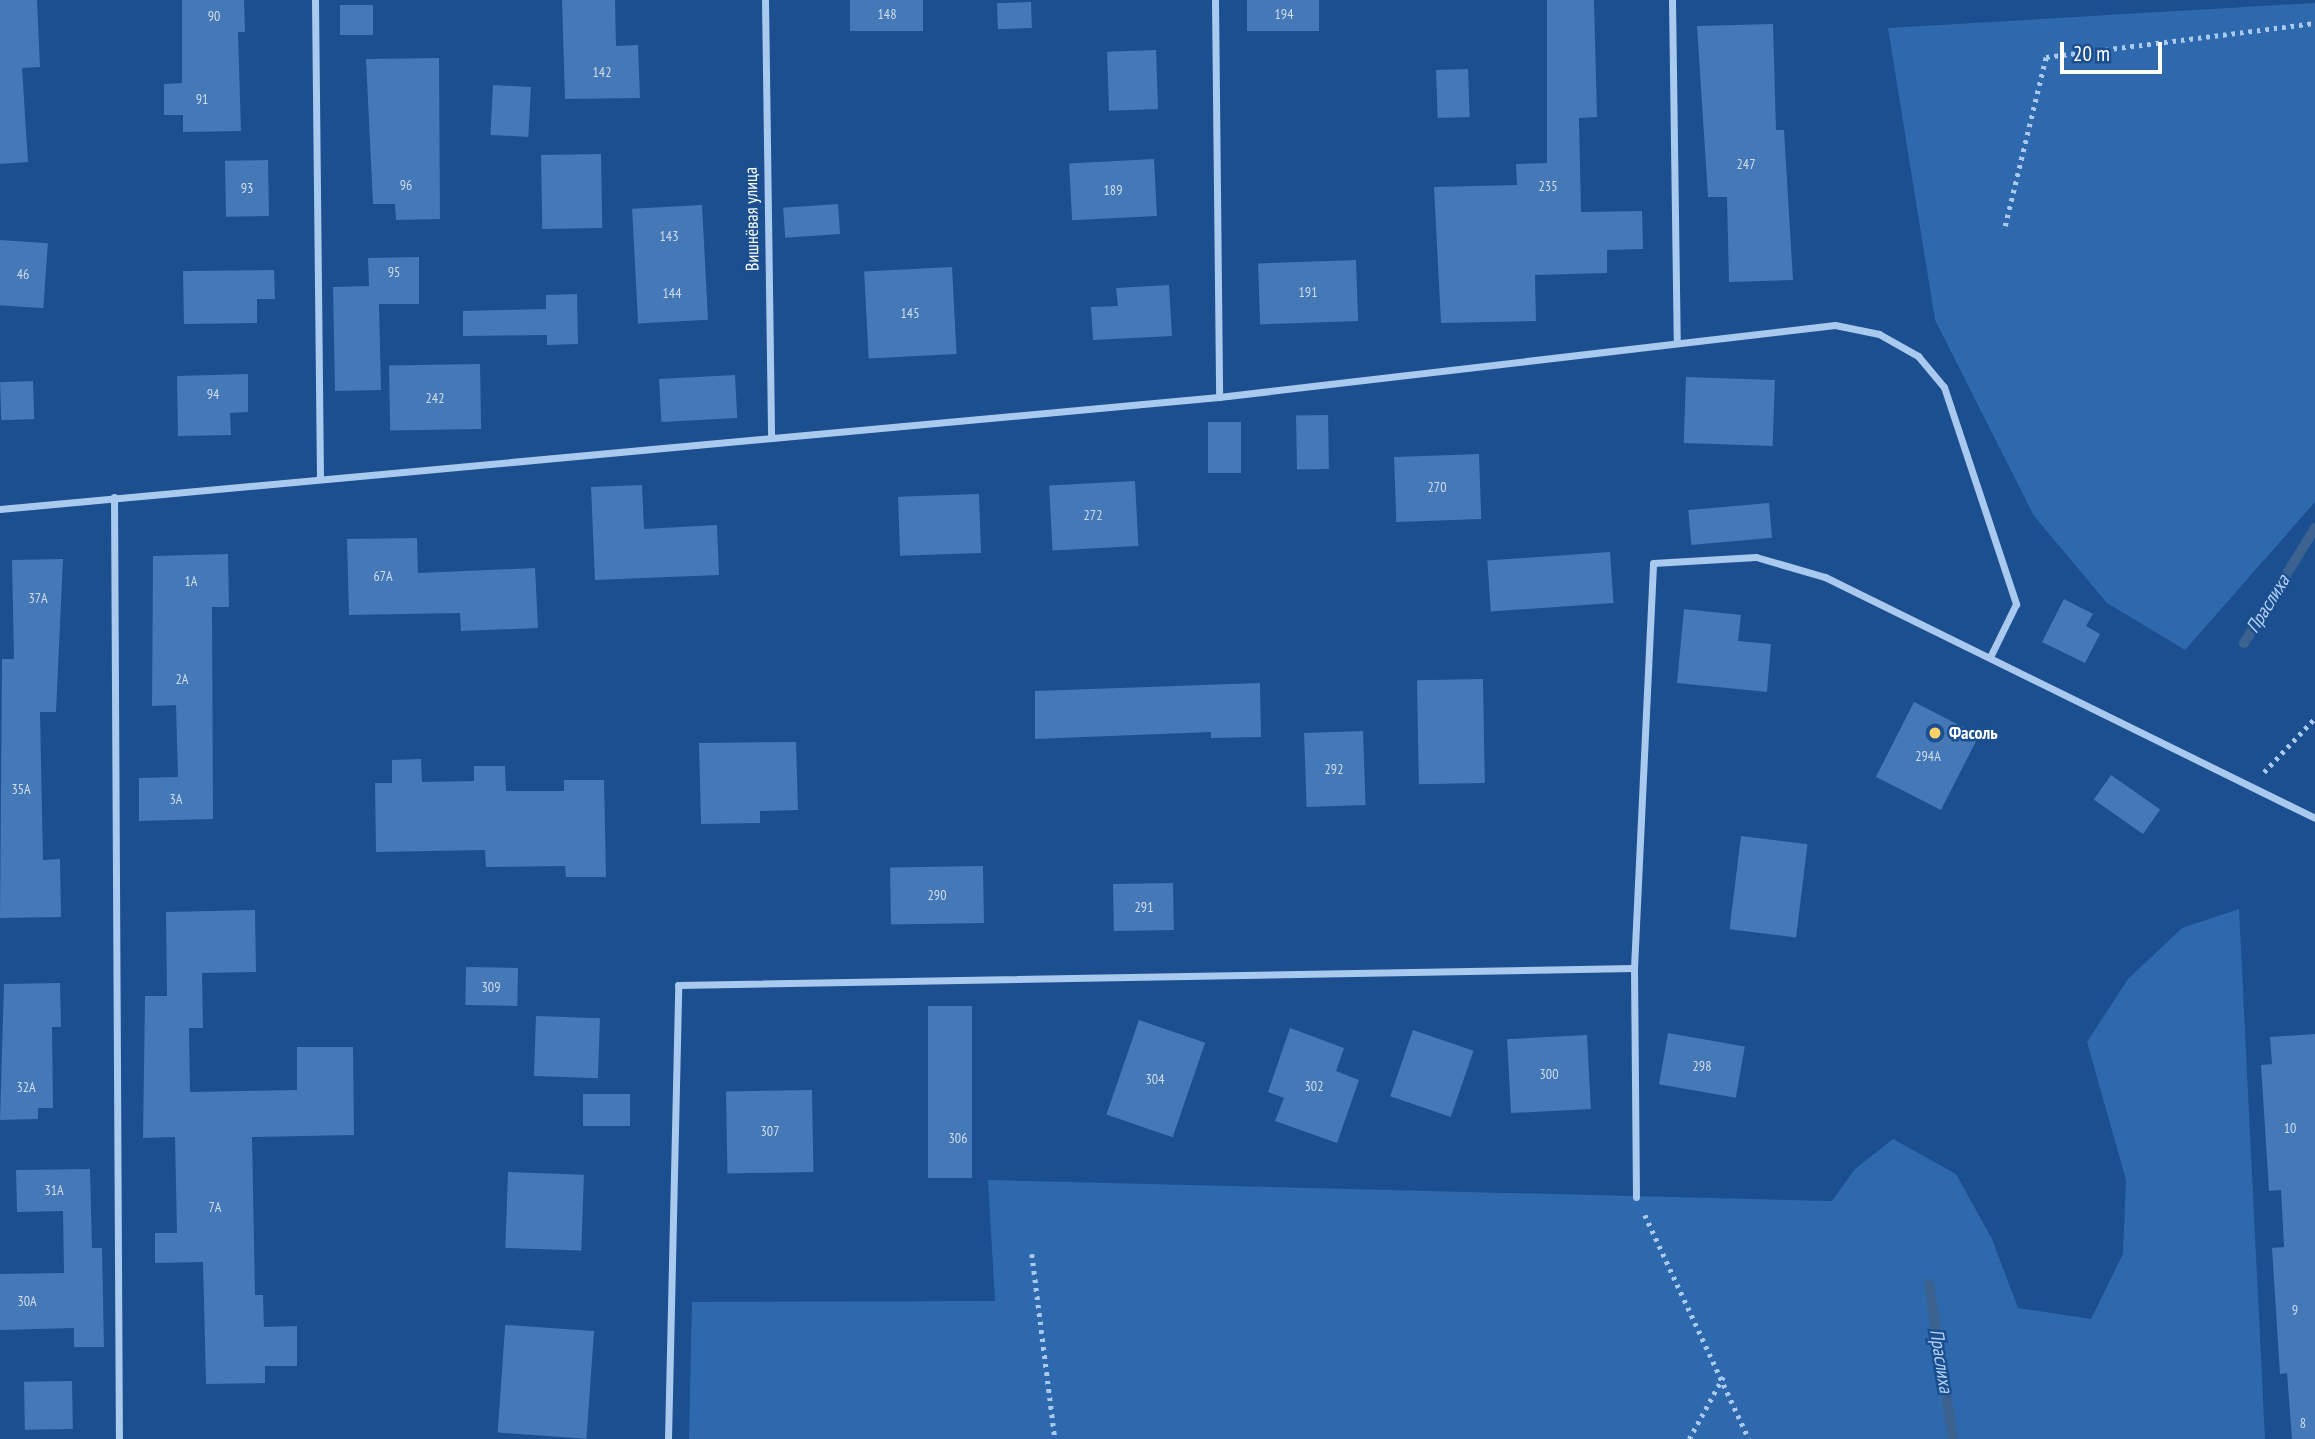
<!DOCTYPE html>
<meta charset="utf-8">
<style>
body{margin:0}
#map{position:relative;width:2315px;height:1439px;overflow:hidden;background:#1b4f8f;font-family:"PT Sans Narrow",sans-serif}
div>[style]{position:absolute}
.green>*{inset:0;background:#2e69ad}
.stream>*{height:10px;margin:-5px;padding:0 5px;transform-origin:5px;border-radius:5px;background:#3c6290}
.building>*{inset:0;background:#4478b7;transform-origin:0 0}
.path>*{height:4.5px;margin-top:-2.25px;transform-origin:0;background:repeating-linear-gradient(90deg,#a9c9ee 0 3.5px,transparent 0 8.5px)}
.minor>*{height:7px;margin:-3.5px;padding:0 3.5px;transform-origin:3.5px;border-radius:3.5px;background:#a9c9ee}
.dots>*{width:19px;height:19px;translate:-50% -50%;box-sizing:border-box;border:4px solid #1b4f8f;border-radius:50%}
span{translate:-50% -50%;white-space:nowrap;text-align:center;line-height:1.15;-webkit-text-stroke:5px #1b4f8f;paint-order:stroke}
.number-label{font-size:14px;color:#d0dded}
.number-label span{-webkit-text-stroke-width:0}
.street-label{font-size:18px;color:#fff}
.poi-label{font-size:18px;color:#fff;font-weight:700}
.left{translate:0 -50%;text-align:left}
.water-label{font-size:19px;color:#b5d3f5;font-style:italic}
.scale{position:absolute;left:2060px;top:42px;width:102px;height:32px;box-sizing:border-box;border:4px solid #fff;border-top:0;padding-left:9px;font-size:21px;line-height:24px;white-space:nowrap;color:#fff;-webkit-text-stroke:5px #1b4f8f;paint-order:stroke}
</style>
<div id="map">
<div class="green">
<i style="clip-path:polygon(2315px 3px,2315px 502px,2185px 650px,2107px 603px,2034px 516px,1935px 320px,1888px 28px)"></i>
<i style="clip-path:polygon(2239px 909px,2265px 1439px,689px 1439px,692px 1302px,995px 1301px,988px 1180px,1832px 1201px,1855px 1169px,1893px 1139px,1956px 1174px,1992px 1239px,2018px 1308px,2091px 1319px,2123px 1254px,2126px 1180px,2087px 1042px,2128px 979px,2182px 928px)"></i>
</div>
<div class="stream">
<i style="left:2244px;top:643px;width:135px;rotate:-58.3deg"></i>
<i style="left:1929px;top:1284px;width:157px;rotate:81.2deg"></i>
</div>
<div class="building">
<i style="clip-path:polygon(0 0,37px 0,40px 67px,22px 68px,28px 162px,0 164px)"></i>
<i style="clip-path:polygon(182px 0,244px 0,245px 32px,238px 32px,241px 131px,183px 132px,183px 115px,164px 115px,164px 84px,182px 83px)"></i>
<i style="clip-path:polygon(562px 0,615px 0,616px 46px,638px 45px,640px 98px,565px 99px)"></i>
<i style="left:850px;top:0;width:73px;height:31px"></i>
<i style="left:1247px;top:0;width:72px;height:31px"></i>
<i style="clip-path:polygon(1547px 0,1594px 0,1597px 117px,1579px 118px,1581px 212px,1642px 211px,1643px 249px,1607px 250px,1607px 273px,1535px 275px,1536px 321px,1441px 323px,1434px 187px,1517px 185px,1516px 164px,1547px 163px)"></i>
<i style="left:1031px;top:2px;width:26px;height:34px;rotate:88deg"></i>
<i style="left:340px;top:5px;width:33px;height:30px"></i>
<i style="clip-path:polygon(1773px 24px,1776px 130px,1784px 130px,1793px 280px,1729px 282px,1727px 197px,1708px 197px,1697px 26px)"></i>
<i style="left:1156px;top:50px;width:59px;height:49px;rotate:88deg"></i>
<i style="clip-path:polygon(439px 58px,440px 219px,396px 220px,395px 204px,373px 204px,366px 59px)"></i>
<i style="left:1468px;top:69px;width:48px;height:32px;rotate:88deg"></i>
<i style="left:493px;top:85px;width:38px;height:50px;rotate:3deg"></i>
<i style="left:601px;top:154px;width:74px;height:60px;rotate:89deg"></i>
<i style="left:1154px;top:159px;width:57px;height:85px;rotate:87deg"></i>
<i style="left:268px;top:160px;width:56px;height:43px;rotate:89deg"></i>
<i style="left:838px;top:204px;width:30px;height:55px;rotate:86deg"></i>
<i style="left:702px;top:205px;width:115px;height:70px;rotate:87deg"></i>
<i style="left:0;top:240px;width:48px;height:65px;rotate:4deg"></i>
<i style="clip-path:polygon(419px 257px,419px 304px,379px 304px,381px 390px,335px 391px,333px 287px,369px 286px,368px 258px)"></i>
<i style="left:1356px;top:260px;width:61px;height:98px;rotate:88deg"></i>
<i style="left:952px;top:267px;width:87px;height:88px;rotate:87deg"></i>
<i style="clip-path:polygon(274px 270px,275px 299px,257px 299px,257px 323px,184px 324px,183px 271px)"></i>
<i style="clip-path:polygon(1169px 285px,1172px 336px,1093px 340px,1091px 307px,1118px 306px,1116px 288px)"></i>
<i style="clip-path:polygon(577px 294px,578px 344px,547px 345px,547px 335px,463px 336px,463px 311px,546px 309px,546px 295px)"></i>
<i style="left:480px;top:364px;width:65px;height:91px;rotate:89deg"></i>
<i style="clip-path:polygon(248px 374px,248px 412px,230px 413px,231px 435px,178px 436px,177px 376px)"></i>
<i style="left:735px;top:375px;width:43px;height:76px;rotate:87deg"></i>
<i style="left:1686px;top:377px;width:89px;height:66px;rotate:2deg"></i>
<i style="left:33px;top:381px;width:38px;height:33px;rotate:88deg"></i>
<i style="left:1328px;top:415px;width:54px;height:32px;rotate:89deg"></i>
<i style="left:1208px;top:422px;width:33px;height:51px"></i>
<i style="left:1479px;top:454px;width:65px;height:85px;rotate:88deg"></i>
<i style="left:1135px;top:481px;width:65px;height:86px;rotate:87deg"></i>
<i style="clip-path:polygon(642px 485px,644px 529px,717px 525px,719px 575px,595px 580px,591px 487px)"></i>
<i style="left:979px;top:494px;width:59px;height:81px;rotate:88deg"></i>
<i style="left:1769px;top:503px;width:35px;height:81px;rotate:85deg"></i>
<i style="clip-path:polygon(417px 538px,418px 573px,535px 568px,538px 628px,461px 631px,460px 613px,349px 615px,347px 539px)"></i>
<i style="left:1610px;top:552px;width:51px;height:123px;rotate:86deg"></i>
<i style="clip-path:polygon(228px 554px,229px 607px,212px 607px,213px 819px,139px 821px,139px 778px,178px 777px,176px 705px,152px 706px,153px 556px)"></i>
<i style="clip-path:polygon(63px 559px,56px 712px,40px 712px,43px 860px,60px 859px,61px 917px,0 918px,2px 659px,14px 659px,12px 560px)"></i>
<i style="clip-path:polygon(2064px 599px,2093px 614px,2086px 626px,2100px 634px,2085px 663px,2042px 642px)"></i>
<i style="clip-path:polygon(1684px 609px,1741px 615px,1738px 641px,1771px 644px,1767px 692px,1677px 683px)"></i>
<i style="left:1483px;top:679px;width:104px;height:66px;rotate:89deg"></i>
<i style="clip-path:polygon(1260px 683px,1261px 737px,1211px 738px,1211px 732px,1035px 739px,1035px 691px)"></i>
<i style="left:1914px;top:702px;width:73px;height:84px;rotate:27deg"></i>
<i style="left:1363px;top:731px;width:74px;height:59px;rotate:88deg"></i>
<i style="clip-path:polygon(796px 742px,798px 810px,760px 811px,760px 823px,701px 824px,699px 743px)"></i>
<i style="clip-path:polygon(421px 759px,422px 782px,474px 781px,474px 766px,505px 766px,506px 791px,564px 791px,564px 780px,604px 780px,606px 877px,566px 877px,565px 866px,486px 867px,485px 850px,376px 852px,375px 783px,392px 783px,392px 760px)"></i>
<i style="left:2111px;top:775px;width:60px;height:30px;rotate:35deg"></i>
<i style="left:1741px;top:836px;width:67px;height:94px;rotate:7deg"></i>
<i style="left:983px;top:866px;width:57px;height:93px;rotate:89deg"></i>
<i style="left:1173px;top:883px;width:47px;height:60px;rotate:89deg"></i>
<i style="clip-path:polygon(255px 910px,256px 972px,202px 973px,203px 1028px,189px 1028px,190px 1092px,297px 1090px,297px 1047px,353px 1047px,354px 1135px,252px 1137px,255px 1295px,263px 1295px,264px 1327px,297px 1326px,297px 1366px,265px 1366px,265px 1383px,206px 1384px,203px 1262px,155px 1263px,155px 1233px,177px 1233px,175px 1137px,143px 1138px,145px 996px,167px 996px,166px 912px)"></i>
<i style="left:466px;top:967px;width:52px;height:38px;rotate:1deg"></i>
<i style="clip-path:polygon(60px 983px,61px 1027px,52px 1027px,53px 1108px,38px 1108px,38px 1119px,0 1120px,4px 984px)"></i>
<i style="left:928px;top:1006px;width:44px;height:172px"></i>
<i style="left:536px;top:1016px;width:64px;height:60px;rotate:2deg"></i>
<i style="left:1139px;top:1020px;width:70px;height:100px;rotate:19deg"></i>
<i style="clip-path:polygon(1290px 1028px,1344px 1048px,1336px 1071px,1359px 1080px,1337px 1143px,1275px 1121px,1284px 1098px,1268px 1092px)"></i>
<i style="left:1413px;top:1030px;width:64px;height:70px;rotate:19deg"></i>
<i style="left:1668px;top:1033px;width:78px;height:52px;rotate:10deg"></i>
<i style="clip-path:polygon(2315px 1034px,2315px 1439px,2292px 1439px,2287px 1373px,2280px 1374px,2272px 1248px,2284px 1247px,2281px 1190px,2269px 1191px,2261px 1065px,2272px 1064px,2270px 1037px)"></i>
<i style="left:1587px;top:1035px;width:74px;height:80px;rotate:87deg"></i>
<i style="left:812px;top:1090px;width:82px;height:86px;rotate:89deg"></i>
<i style="left:583px;top:1094px;width:47px;height:32px"></i>
<i style="clip-path:polygon(90px 1169px,92px 1248px,102px 1248px,104px 1347px,74px 1347px,74px 1328px,0 1330px,0 1274px,64px 1273px,63px 1211px,17px 1212px,16px 1170px)"></i>
<i style="left:508px;top:1172px;width:76px;height:76px;rotate:2deg"></i>
<i style="left:594px;top:1331px;width:108px;height:89px;rotate:94deg"></i>
<i style="left:72px;top:1381px;width:48px;height:48px;rotate:89deg"></i>
</div>
<div class="path">
<i style="left:2005px;top:226px;width:174px;rotate:-76.4deg"></i>
<i style="left:2046px;top:57px;width:271px;rotate:-7.2deg"></i>
<i style="left:2264px;top:772px;width:74px;rotate:-46.6deg"></i>
<i style="left:1645px;top:1215px;width:247px;rotate:65.1deg"></i>
<i style="left:1032px;top:1254px;width:186px;rotate:82.9deg"></i>
<i style="left:1689px;top:1439px;width:71px;rotate:-61.3deg"></i>
</div>
<div class="minor">
<i style="left:315px;top:0;width:477px;rotate:89.4deg"></i>
<i style="left:765px;top:0;width:438px;rotate:89.2deg"></i>
<i style="left:1215px;top:0;width:397px;rotate:89.4deg"></i>
<i style="left:1672px;top:0;width:340px;rotate:89.2deg"></i>
<i style="left:114px;top:497px;width:942px;rotate:89.7deg"></i>
<i style="left:0;top:509px;width:1224px;rotate:-5.25deg"></i>
<i style="left:1219px;top:397px;width:620px;rotate:-6.67deg"></i>
<i style="left:1835px;top:325px;width:45px;rotate:11.6deg"></i>
<i style="left:1879px;top:334px;width:45px;rotate:29.4deg"></i>
<i style="left:1918px;top:356px;width:40px;rotate:50deg"></i>
<i style="left:1944px;top:387px;width:229px;rotate:71.6deg"></i>
<i style="left:2016px;top:604px;width:59px;rotate:116.1deg"></i>
<i style="left:1634px;top:968px;width:229px;rotate:89.5deg"></i>
<i style="left:668px;top:1439px;width:454px;rotate:-88.7deg"></i>
<i style="left:678px;top:985px;width:956px;rotate:-1.02deg"></i>
<i style="left:1634px;top:968px;width:405px;rotate:-87.3deg"></i>
<i style="left:1653px;top:563px;width:103px;rotate:-3.3deg"></i>
<i style="left:1756px;top:557px;width:72px;rotate:16.2deg"></i>
<i style="left:1825px;top:577px;width:546px;rotate:26.19deg"></i>
</div>
<div class="dots">
<i style="left:1935px;top:733px;background:#ffd166"></i>
</div>
<div class="number-label">
<span style="left:887px;top:14px">148</span>
<span style="left:1284px;top:14px">194</span>
<span style="left:214px;top:16px">90</span>
<span style="left:602px;top:72px">142</span>
<span style="left:202px;top:99px">91</span>
<span style="left:1746px;top:164px">247</span>
<span style="left:406px;top:185px">96</span>
<span style="left:1548px;top:186px">235</span>
<span style="left:247px;top:188px">93</span>
<span style="left:1113px;top:190px">189</span>
<span style="left:669px;top:236px">143</span>
<span style="left:394px;top:272px">95</span>
<span style="left:23px;top:274px">46</span>
<span style="left:1308px;top:292px">191</span>
<span style="left:672px;top:293px">144</span>
<span style="left:910px;top:313px">145</span>
<span style="left:213px;top:394px">94</span>
<span style="left:435px;top:398px">242</span>
<span style="left:1437px;top:487px">270</span>
<span style="left:1093px;top:515px">272</span>
<span style="left:383px;top:576px">67А</span>
<span style="left:191px;top:581px">1А</span>
<span style="left:38px;top:598px">37А</span>
<span style="left:182px;top:679px">2А</span>
<span style="left:1928px;top:756px">294А</span>
<span style="left:1334px;top:769px">292</span>
<span style="left:21px;top:789px">35А</span>
<span style="left:176px;top:799px">3А</span>
<span style="left:937px;top:895px">290</span>
<span style="left:1144px;top:907px">291</span>
<span style="left:491px;top:987px">309</span>
<span style="left:1702px;top:1066px">298</span>
<span style="left:1549px;top:1074px">300</span>
<span style="left:1155px;top:1079px">304</span>
<span style="left:1314px;top:1086px">302</span>
<span style="left:26px;top:1087px">32А</span>
<span style="left:2290px;top:1128px">10</span>
<span style="left:770px;top:1131px">307</span>
<span style="left:958px;top:1138px">306</span>
<span style="left:54px;top:1190px">31А</span>
<span style="left:215px;top:1207px">7А</span>
<span style="left:27px;top:1301px">30А</span>
<span style="left:2295px;top:1310px">9</span>
<span style="left:2303px;top:1423px">8</span>
</div>
<div class="street-label">
<span style="left:752px;top:219px;rotate:-91deg">Вишнёвая улица</span>
</div>
<div class="poi-label">
<span class="left" style="left:1949px;top:733px">Фасоль</span>
</div>
<div class="water-label">
<span style="left:2268px;top:604px;rotate:-58deg">Праслиха</span>
<span style="left:1941px;top:1361px;rotate:81deg">Праслиха</span>
</div>
<div class="scale">20 m</div>
</div>
